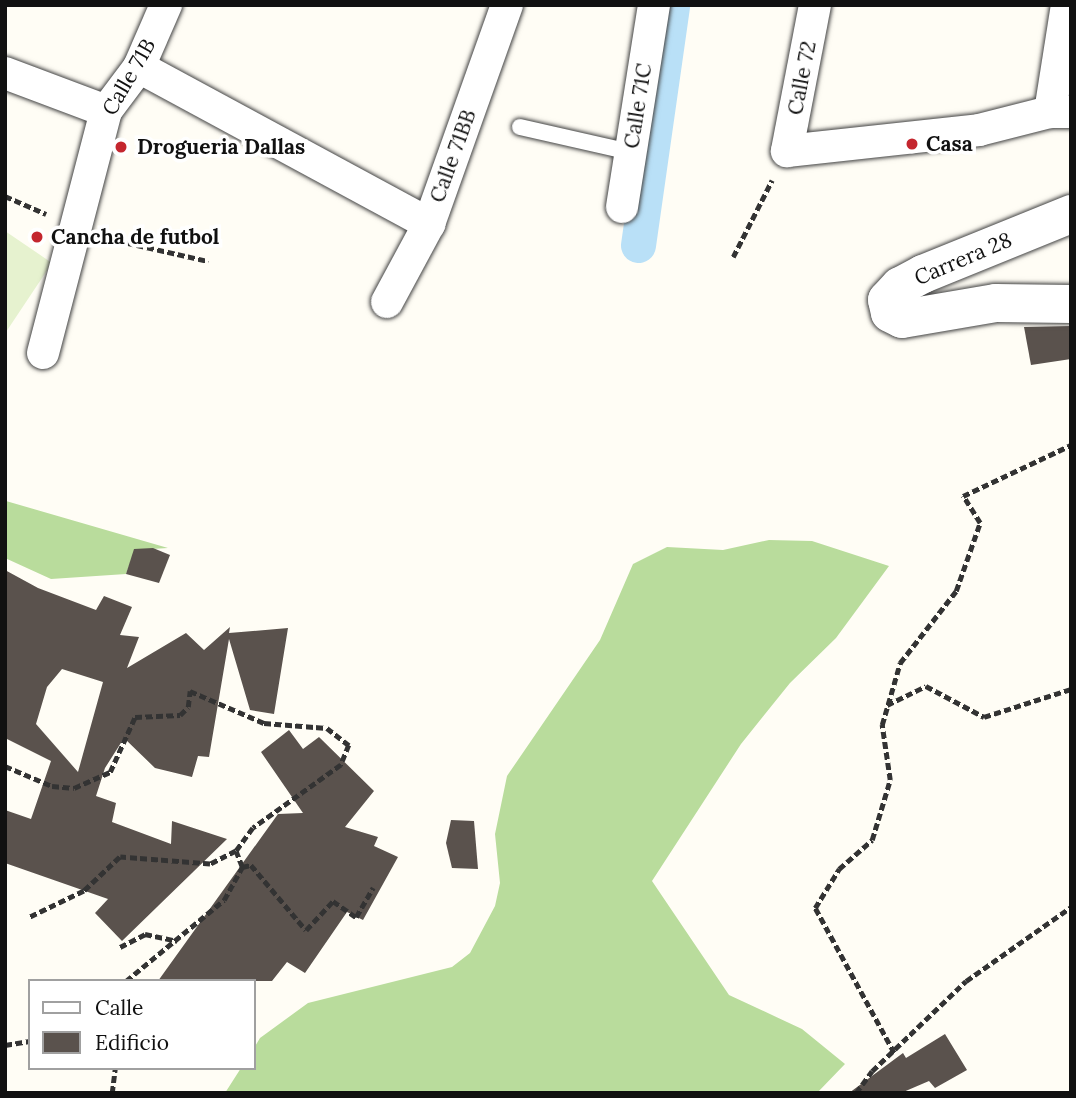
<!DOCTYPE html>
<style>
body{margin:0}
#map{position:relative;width:1076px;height:1098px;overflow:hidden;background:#fffdf5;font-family:Lora,serif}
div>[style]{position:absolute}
.forest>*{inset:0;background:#b9dc9c}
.pitch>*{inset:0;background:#e6f2cf}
.canal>*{height:35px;margin:-17.5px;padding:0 17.5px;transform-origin:17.5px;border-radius:17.5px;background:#b9e0f7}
.building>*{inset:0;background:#5a524d}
.path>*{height:4.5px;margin-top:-2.25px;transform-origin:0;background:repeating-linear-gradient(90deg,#333 0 7px,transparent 0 10.5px)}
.roads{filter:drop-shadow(0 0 2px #444) drop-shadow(0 0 2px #444)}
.service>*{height:16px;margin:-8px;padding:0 8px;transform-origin:8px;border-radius:8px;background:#fff}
.minor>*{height:32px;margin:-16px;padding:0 16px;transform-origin:16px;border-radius:16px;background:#fff}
.tertiary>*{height:38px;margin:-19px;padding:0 19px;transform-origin:19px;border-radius:19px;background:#fff}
.dots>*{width:19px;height:19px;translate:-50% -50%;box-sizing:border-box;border:4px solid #fff;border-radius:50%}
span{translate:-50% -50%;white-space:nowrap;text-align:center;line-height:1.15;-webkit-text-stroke:7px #fff;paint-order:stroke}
.street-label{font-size:21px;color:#111}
.poi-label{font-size:21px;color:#111;font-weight:700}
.left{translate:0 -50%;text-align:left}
.frame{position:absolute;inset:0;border:7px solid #111;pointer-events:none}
.legend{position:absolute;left:28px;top:979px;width:228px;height:91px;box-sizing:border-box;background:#fff;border:2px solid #a0a0a0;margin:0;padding:9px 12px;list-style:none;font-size:21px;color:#111}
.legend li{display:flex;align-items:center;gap:14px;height:35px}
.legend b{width:35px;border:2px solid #a0a0a0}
</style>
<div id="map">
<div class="forest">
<i style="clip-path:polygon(5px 491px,6px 501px,168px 548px,135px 550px,126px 574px,51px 579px,5px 558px)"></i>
<i style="clip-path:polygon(769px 540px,812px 541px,889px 566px,836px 638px,790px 683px,741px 744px,652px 881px,729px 995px,802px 1029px,845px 1064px,817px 1093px,225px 1093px,241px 1068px,254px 1068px,254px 1048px,260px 1038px,308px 1003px,452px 967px,470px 953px,495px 906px,500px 883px,495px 834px,507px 776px,600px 640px,633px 564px,667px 547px,723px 550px)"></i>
</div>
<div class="pitch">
<i style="clip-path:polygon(5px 231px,52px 263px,6px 332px,5px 331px)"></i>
</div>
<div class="canal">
<i style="left:638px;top:245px;width:242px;rotate:-81.9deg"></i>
</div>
<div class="building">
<i style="clip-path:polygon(1071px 326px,1071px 359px,1031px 365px,1024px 327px)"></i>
<i style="clip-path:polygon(153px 548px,170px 555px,159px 583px,126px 574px,134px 549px)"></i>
<i style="clip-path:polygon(evenodd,5px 570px,38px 588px,96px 610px,104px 596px,132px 607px,120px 635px,139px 637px,127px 668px,186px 633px,204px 650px,230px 627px,229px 633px,288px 628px,274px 714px,250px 710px,229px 639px,209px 757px,198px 756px,192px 777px,155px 768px,124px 738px,105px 768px,96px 796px,116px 803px,112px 822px,171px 844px,172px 821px,227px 839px,122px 941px,95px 913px,108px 899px,5px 863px,5px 810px,31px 819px,51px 761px,5px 738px,5px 570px,62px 669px,103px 682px,78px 772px,36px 724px,47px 687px,62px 669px)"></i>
<i style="clip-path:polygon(289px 730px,303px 749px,319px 737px,374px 791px,345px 827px,378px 837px,374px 846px,398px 857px,363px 920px,347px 912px,305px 973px,287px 962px,272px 981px,158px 981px,278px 814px,303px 813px,261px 752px)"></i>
<i style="clip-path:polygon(451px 820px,474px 821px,478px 869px,452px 868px,446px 843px)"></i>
<i style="clip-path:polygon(945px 1034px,967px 1070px,935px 1088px,929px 1081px,901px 1093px,849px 1093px,903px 1053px,906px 1058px)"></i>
</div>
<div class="path">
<i style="left:5px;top:196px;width:45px;rotate:23.7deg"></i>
<i style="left:106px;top:238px;width:105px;rotate:12.7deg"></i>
<i style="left:733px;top:257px;width:86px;rotate:-63.1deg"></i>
<i style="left:887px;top:705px;width:43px;rotate:-26deg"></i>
<i style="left:926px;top:686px;width:66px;rotate:28.1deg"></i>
<i style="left:984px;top:717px;width:91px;rotate:-17.8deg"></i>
<i style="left:5px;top:766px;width:51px;rotate:23.1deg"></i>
<i style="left:52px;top:786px;width:22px;rotate:5deg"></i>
<i style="left:74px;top:788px;width:39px;rotate:-24deg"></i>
<i style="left:110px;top:772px;width:60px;rotate:-65.6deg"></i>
<i style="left:135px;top:717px;width:45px;rotate:-2.5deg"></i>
<i style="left:180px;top:715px;width:11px;rotate:-45deg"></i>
<i style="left:188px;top:707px;width:16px;rotate:-83deg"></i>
<i style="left:190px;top:691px;width:81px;rotate:23.4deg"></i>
<i style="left:264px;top:723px;width:63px;rotate:4.5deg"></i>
<i style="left:327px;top:728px;width:28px;rotate:38deg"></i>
<i style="left:349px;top:745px;width:22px;rotate:112deg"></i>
<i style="left:341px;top:765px;width:108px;rotate:144.4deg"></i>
<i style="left:253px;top:828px;width:29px;rotate:126deg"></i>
<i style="left:236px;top:851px;width:29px;rotate:153deg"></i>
<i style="left:210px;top:864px;width:90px;rotate:-175.6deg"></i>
<i style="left:120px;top:857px;width:50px;rotate:136.6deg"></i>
<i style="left:84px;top:891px;width:62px;rotate:154.3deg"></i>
<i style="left:242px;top:867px;width:9px;rotate:-13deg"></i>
<i style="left:251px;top:865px;width:85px;rotate:49.8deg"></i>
<i style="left:306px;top:930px;width:40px;rotate:-47deg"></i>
<i style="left:333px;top:901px;width:28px;rotate:35deg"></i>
<i style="left:356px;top:917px;width:34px;rotate:-60deg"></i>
<i style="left:120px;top:947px;width:28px;rotate:-27deg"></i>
<i style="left:145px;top:934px;width:33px;rotate:12deg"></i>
<i style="left:126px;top:981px;width:127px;rotate:-39.6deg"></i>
<i style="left:224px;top:900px;width:38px;rotate:-61deg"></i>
<i style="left:242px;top:867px;width:17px;rotate:-111deg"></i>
<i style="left:5px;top:1045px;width:25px;rotate:-9deg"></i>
<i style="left:894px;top:1053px;width:165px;rotate:-118.6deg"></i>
<i style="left:815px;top:908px;width:46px;rotate:-58.4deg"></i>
<i style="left:839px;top:869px;width:44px;rotate:-41.3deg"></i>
<i style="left:872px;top:840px;width:63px;rotate:-73.3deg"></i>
<i style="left:890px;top:780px;width:56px;rotate:-98.3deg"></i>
<i style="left:882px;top:725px;width:65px;rotate:-73.8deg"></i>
<i style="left:900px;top:663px;width:91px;rotate:-52.1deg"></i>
<i style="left:956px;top:591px;width:72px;rotate:-70.6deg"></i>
<i style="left:980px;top:523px;width:32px;rotate:-122deg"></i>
<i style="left:963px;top:496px;width:119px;rotate:-25.3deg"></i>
<i style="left:112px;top:1093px;width:25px;rotate:-83deg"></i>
<i style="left:856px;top:1093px;width:27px;rotate:-54deg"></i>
<i style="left:872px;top:1071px;width:130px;rotate:-43.8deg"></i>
<i style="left:966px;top:981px;width:128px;rotate:-35.2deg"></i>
</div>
<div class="roads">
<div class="service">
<i style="left:520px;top:127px;width:113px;rotate:12.8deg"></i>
</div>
<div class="minor">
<i style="left:815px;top:5px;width:149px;rotate:100.9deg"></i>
<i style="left:787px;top:151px;width:193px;rotate:-6.2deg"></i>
<i style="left:979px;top:130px;width:73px;rotate:-14.2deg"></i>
<i style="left:1050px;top:112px;width:21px"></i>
<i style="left:139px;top:67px;width:330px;rotate:28.4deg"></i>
<i style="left:5px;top:73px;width:108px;rotate:20.6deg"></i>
<i style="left:1050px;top:112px;width:108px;rotate:-81deg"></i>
<i style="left:622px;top:207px;width:205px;rotate:-81deg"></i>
<i style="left:387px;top:302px;width:89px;rotate:-61.7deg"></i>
<i style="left:429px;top:224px;width:232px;rotate:-70.4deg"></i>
<i style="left:43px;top:353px;width:250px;rotate:-75.4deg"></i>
<i style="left:106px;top:111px;width:55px;rotate:-53.1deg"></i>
<i style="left:139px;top:67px;width:68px;rotate:-66.5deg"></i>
</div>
<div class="tertiary">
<i style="left:1071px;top:214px;width:160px;rotate:157.9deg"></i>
<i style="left:923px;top:274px;width:26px;rotate:152deg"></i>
<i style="left:900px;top:286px;width:19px;rotate:133deg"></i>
<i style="left:887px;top:300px;width:13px;rotate:77deg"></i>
<i style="left:890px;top:313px;width:13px;rotate:27deg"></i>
<i style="left:902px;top:319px;width:95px;rotate:-9.7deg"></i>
<i style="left:996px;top:303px;width:75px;rotate:0.8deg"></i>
</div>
</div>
<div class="dots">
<i style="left:912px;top:144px;background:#c4262e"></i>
<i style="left:121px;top:147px;background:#c4262e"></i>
<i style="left:37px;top:237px;background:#c4262e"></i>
</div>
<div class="street-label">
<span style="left:129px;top:77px;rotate:-60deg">Calle 71B</span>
<span style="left:802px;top:78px;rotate:-79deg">Calle 72</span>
<span style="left:638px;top:106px;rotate:-81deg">Calle 71C</span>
<span style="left:453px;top:156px;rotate:-70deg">Calle 71BB</span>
<span style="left:963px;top:259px;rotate:-23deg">Carrera 28</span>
</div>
<div class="poi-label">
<span class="left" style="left:926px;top:144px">Casa</span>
<span class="left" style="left:137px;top:147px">Drogueria Dallas</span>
<span class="left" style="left:51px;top:237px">Cancha de futbol</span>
</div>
<div class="frame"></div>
<ul class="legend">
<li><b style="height:9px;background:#fff"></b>Calle</li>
<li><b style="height:19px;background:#5a524d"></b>Edificio</li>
</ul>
</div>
